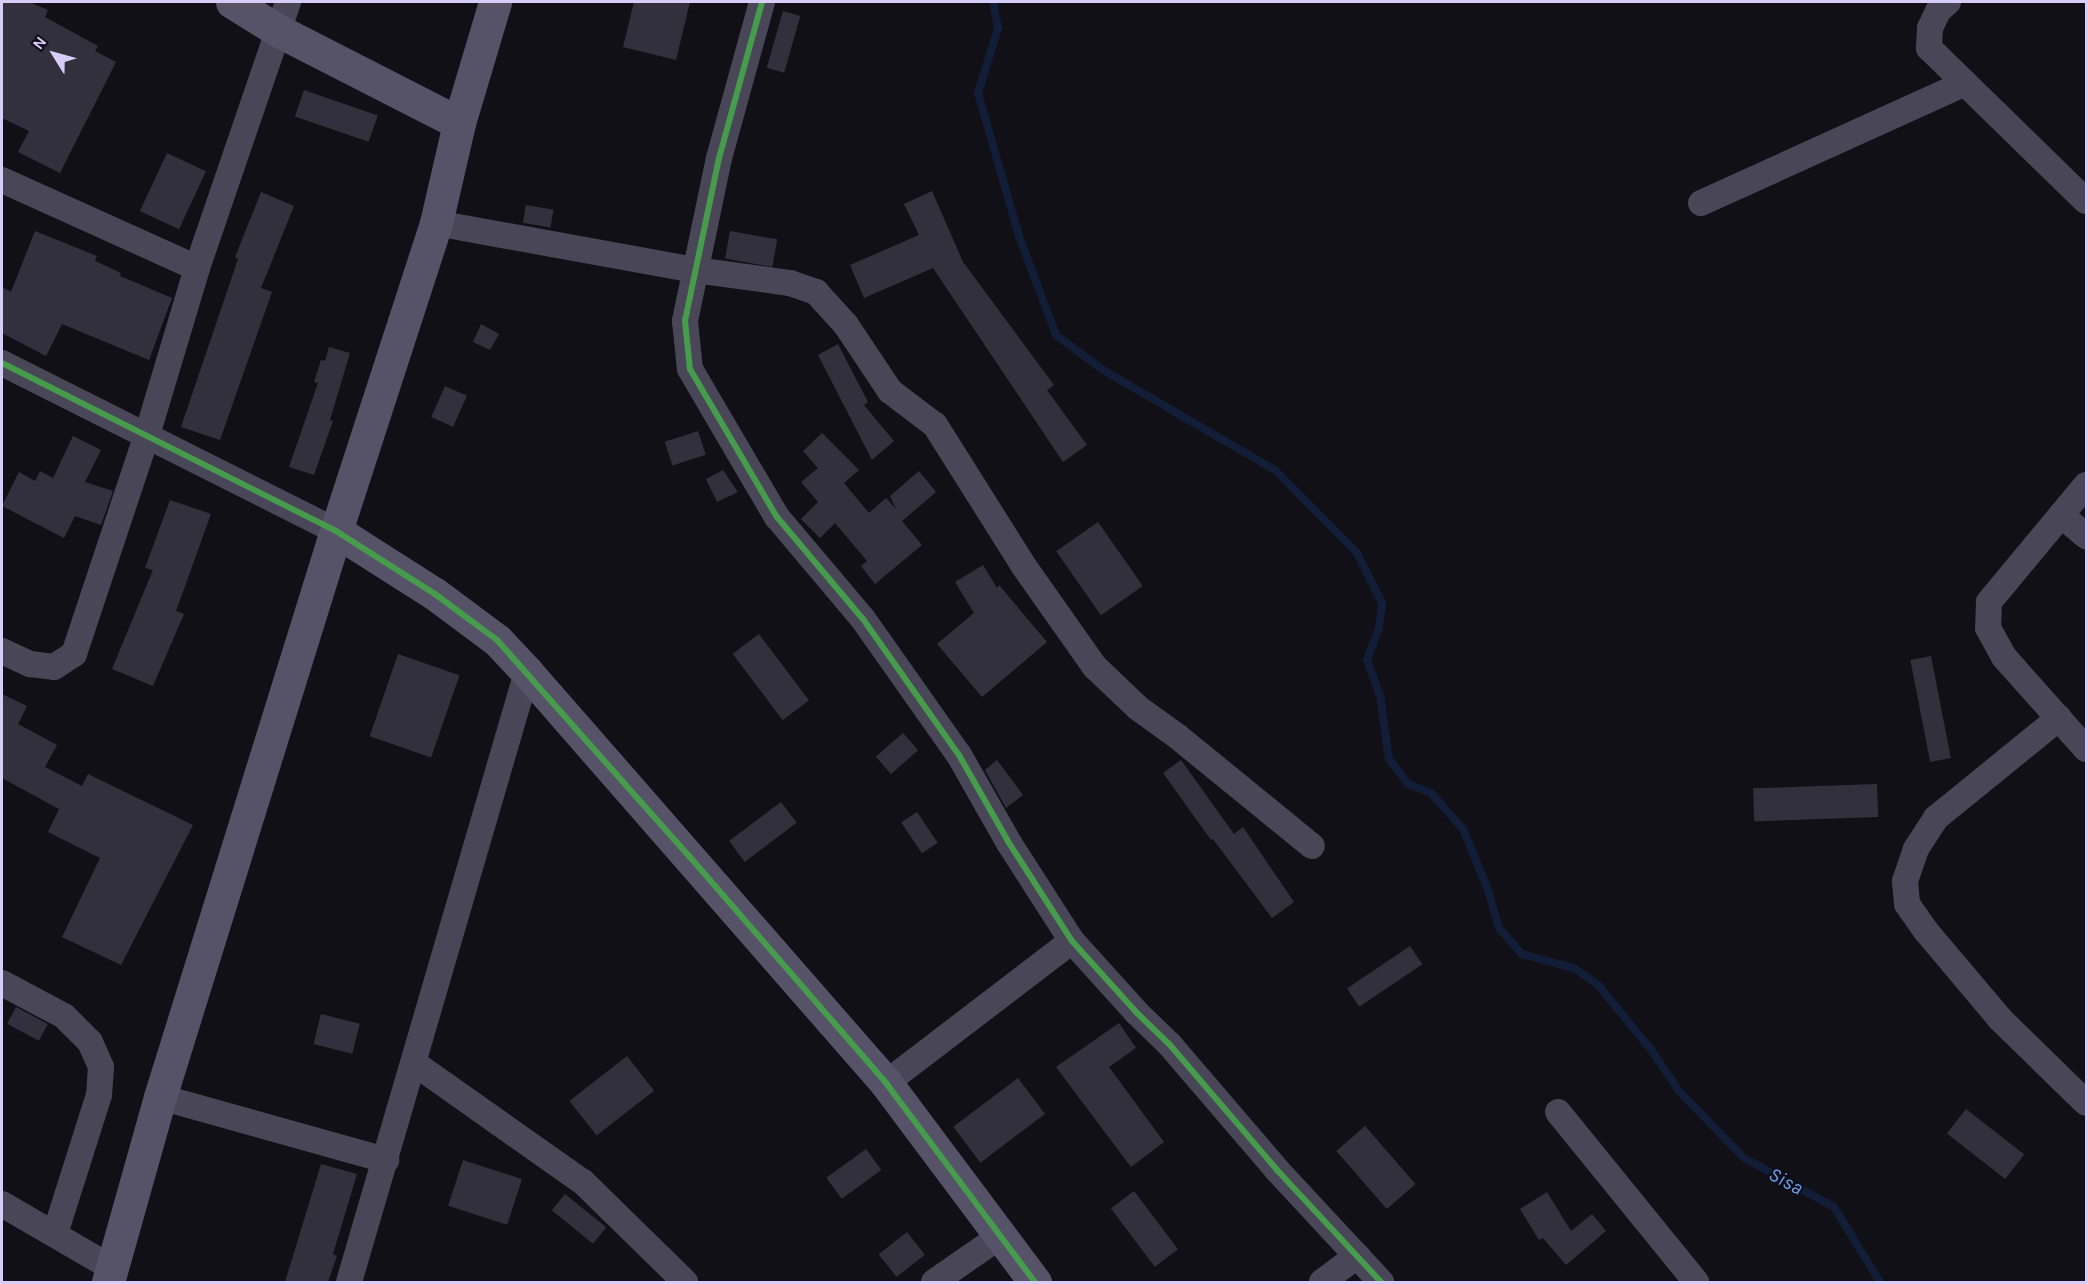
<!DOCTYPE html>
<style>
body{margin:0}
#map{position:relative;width:2088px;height:1284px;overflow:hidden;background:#121017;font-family:Karla,sans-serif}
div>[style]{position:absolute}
.stream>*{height:8px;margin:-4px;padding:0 4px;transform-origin:4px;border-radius:4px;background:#121d37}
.building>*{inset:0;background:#32303c;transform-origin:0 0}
.street>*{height:26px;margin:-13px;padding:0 13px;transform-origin:13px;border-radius:13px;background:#484657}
.secondary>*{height:33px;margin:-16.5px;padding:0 16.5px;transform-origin:16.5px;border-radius:16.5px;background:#565369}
.cycleway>*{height:6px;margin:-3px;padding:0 3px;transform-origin:3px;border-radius:3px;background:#469c4c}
span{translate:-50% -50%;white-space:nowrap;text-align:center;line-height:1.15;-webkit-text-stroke:4.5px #110d1a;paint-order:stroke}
.water-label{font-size:20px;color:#6aa3ea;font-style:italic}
.frame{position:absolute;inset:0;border:3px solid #d6cef8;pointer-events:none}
.north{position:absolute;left:24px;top:24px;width:60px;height:60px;-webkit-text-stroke:4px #110d1a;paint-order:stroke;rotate:307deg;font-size:16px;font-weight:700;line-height:24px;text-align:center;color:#d6cef8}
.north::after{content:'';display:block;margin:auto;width:21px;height:27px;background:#d6cef8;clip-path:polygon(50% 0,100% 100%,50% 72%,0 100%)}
</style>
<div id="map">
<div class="stream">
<i style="left:993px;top:2px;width:26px;rotate:79deg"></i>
<i style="left:998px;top:28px;width:68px;rotate:107.1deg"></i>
<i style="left:978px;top:93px;width:152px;rotate:74deg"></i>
<i style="left:1020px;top:239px;width:103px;rotate:69.4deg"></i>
<i style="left:1056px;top:335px;width:59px;rotate:36.7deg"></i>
<i style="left:1103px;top:370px;width:199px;rotate:30.2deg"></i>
<i style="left:1275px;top:470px;width:117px;rotate:45.3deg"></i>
<i style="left:1357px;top:553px;width:56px;rotate:63.4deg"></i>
<i style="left:1382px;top:603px;width:25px;rotate:97deg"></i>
<i style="left:1379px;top:628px;width:34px;rotate:111deg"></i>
<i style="left:1367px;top:660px;width:37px;rotate:70deg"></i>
<i style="left:1380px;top:695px;width:65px;rotate:82deg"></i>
<i style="left:1389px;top:759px;width:31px;rotate:53deg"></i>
<i style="left:1408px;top:784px;width:25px;rotate:21deg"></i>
<i style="left:1431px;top:793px;width:48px;rotate:48.4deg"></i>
<i style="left:1463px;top:829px;width:66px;rotate:67.7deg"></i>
<i style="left:1488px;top:890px;width:40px;rotate:74deg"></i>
<i style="left:1499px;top:928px;width:35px;rotate:49deg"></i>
<i style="left:1522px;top:954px;width:54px;rotate:15.1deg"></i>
<i style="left:1574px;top:968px;width:29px;rotate:35deg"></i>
<i style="left:1598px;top:985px;width:85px;rotate:50.7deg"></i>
<i style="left:1652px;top:1051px;width:48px;rotate:56deg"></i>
<i style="left:1679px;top:1091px;width:93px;rotate:45.9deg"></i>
<i style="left:1744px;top:1158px;width:102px;rotate:28.6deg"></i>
<i style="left:1834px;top:1207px;width:88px;rotate:58.5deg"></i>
</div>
<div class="building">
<i style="clip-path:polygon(2px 2px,29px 2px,48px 10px,45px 17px,98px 46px,95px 51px,116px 62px,60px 173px,18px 152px,29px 131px,2px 118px)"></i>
<i style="clip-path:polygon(634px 2px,690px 2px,676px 60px,623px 47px)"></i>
<i style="left:783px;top:11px;width:18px;height:59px;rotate:16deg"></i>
<i style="left:304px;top:90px;width:78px;height:28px;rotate:19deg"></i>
<i style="left:167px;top:153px;width:43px;height:64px;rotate:25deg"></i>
<i style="clip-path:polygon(932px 191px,963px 262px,1054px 385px,1047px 390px,1087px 445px,1063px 462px,933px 268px,864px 298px,850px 265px,919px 235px,904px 204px)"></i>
<i style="clip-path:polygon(261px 192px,294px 206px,261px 288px,272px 292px,220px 440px,181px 427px,238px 259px,235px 257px)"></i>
<i style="left:526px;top:205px;width:28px;height:18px;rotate:10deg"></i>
<i style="clip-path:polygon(35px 231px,97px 256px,95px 261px,121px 273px,120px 276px,172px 298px,149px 360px,62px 324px,46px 356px,2px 333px,2px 287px,11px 292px)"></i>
<i style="left:730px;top:231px;width:48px;height:28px;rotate:10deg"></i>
<i style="clip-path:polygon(481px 324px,499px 334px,490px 350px,473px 342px)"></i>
<i style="clip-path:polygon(838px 344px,868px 402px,864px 405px,894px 441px,872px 460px,818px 355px)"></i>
<i style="clip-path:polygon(329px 347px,350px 353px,330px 420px,333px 421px,314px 475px,289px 467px,318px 383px,314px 382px,321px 360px,325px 361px)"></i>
<i style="left:445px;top:386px;width:24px;height:34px;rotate:24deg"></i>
<i style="left:698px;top:431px;width:25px;height:35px;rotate:72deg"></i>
<i style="clip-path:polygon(822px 433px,859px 470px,844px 483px,869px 513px,886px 498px,896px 509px,890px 496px,919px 471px,936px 492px,902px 521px,922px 545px,875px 584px,861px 566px,867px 561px,835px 523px,820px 538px,801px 519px,818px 502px,801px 482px,818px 468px,803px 451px)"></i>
<i style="clip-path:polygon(73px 436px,101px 450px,85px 482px,113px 491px,101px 525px,75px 516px,64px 538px,2px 506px,19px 472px,35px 481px,40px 471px,53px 478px)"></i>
<i style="clip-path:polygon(723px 470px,738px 492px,717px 502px,706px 479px)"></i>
<i style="clip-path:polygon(170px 500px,211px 514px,176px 611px,184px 614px,153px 686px,112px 669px,153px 570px,145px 568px)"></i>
<i style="left:1098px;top:522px;width:78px;height:51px;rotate:55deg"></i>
<i style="clip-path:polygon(983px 565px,997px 588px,999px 585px,1047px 642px,982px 697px,937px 644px,974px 613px,955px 582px)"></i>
<i style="left:759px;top:634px;width:83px;height:33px;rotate:53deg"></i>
<i style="left:398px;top:654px;width:65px;height:87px;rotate:19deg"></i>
<i style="left:1931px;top:656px;width:104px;height:21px;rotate:79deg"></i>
<i style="clip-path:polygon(2px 694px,27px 706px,18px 724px,57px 745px,45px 767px,82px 786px,88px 774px,193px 825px,121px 965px,62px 937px,100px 858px,48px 832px,59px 809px,2px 778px)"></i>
<i style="left:903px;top:733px;width:23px;height:36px;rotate:49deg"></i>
<i style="clip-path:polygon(997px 760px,1023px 795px,1006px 808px,985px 770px)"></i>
<i style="clip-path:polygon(1181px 760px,1234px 834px,1243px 827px,1294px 902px,1272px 918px,1213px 839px,1211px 840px,1163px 773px)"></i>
<i style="left:1877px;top:784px;width:33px;height:124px;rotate:88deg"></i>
<i style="left:781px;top:802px;width:26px;height:65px;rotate:53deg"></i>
<i style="left:917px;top:812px;width:37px;height:19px;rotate:56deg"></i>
<i style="left:1410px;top:946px;width:22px;height:76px;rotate:56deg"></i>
<i style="left:16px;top:1007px;width:36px;height:19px;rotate:28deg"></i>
<i style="left:321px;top:1014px;width:40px;height:31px;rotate:14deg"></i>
<i style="clip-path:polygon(1119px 1023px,1136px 1048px,1109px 1067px,1164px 1142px,1131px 1167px,1056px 1067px)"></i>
<i style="left:627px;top:1056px;width:44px;height:73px;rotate:52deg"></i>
<i style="left:1018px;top:1078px;width:45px;height:81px;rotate:53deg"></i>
<i style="left:1966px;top:1109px;width:74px;height:31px;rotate:38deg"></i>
<i style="left:1365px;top:1126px;width:77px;height:38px;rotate:49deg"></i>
<i style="left:866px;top:1149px;width:26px;height:49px;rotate:54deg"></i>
<i style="left:463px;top:1160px;width:62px;height:48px;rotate:18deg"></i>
<i style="clip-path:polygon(321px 1164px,357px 1174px,333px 1254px,337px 1256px,328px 1282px,285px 1282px)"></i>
<i style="left:1134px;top:1191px;width:73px;height:29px;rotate:53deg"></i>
<i style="clip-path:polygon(1547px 1192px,1571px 1231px,1592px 1214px,1606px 1231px,1566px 1265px,1543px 1238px,1539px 1240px,1520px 1209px)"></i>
<i style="left:565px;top:1194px;width:53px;height:21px;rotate:39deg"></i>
<i style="left:907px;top:1232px;width:29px;height:36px;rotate:52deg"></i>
</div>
<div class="street">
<i style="left:762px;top:2px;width:162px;rotate:105.4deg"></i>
<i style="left:719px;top:158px;width:167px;rotate:101.8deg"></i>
<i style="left:685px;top:321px;width:48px;rotate:84.1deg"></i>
<i style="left:690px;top:369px;width:172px;rotate:59.6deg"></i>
<i style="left:777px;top:517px;width:133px;rotate:49.9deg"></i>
<i style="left:863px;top:619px;width:166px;rotate:54.8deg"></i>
<i style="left:959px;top:755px;width:101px;rotate:60.4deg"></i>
<i style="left:1009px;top:843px;width:117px;rotate:57.3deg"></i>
<i style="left:1072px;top:941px;width:97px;rotate:47.9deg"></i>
<i style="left:1137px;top:1013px;width:46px;rotate:44.1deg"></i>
<i style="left:1170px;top:1045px;width:165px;rotate:49.4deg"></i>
<i style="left:1277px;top:1170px;width:153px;rotate:47.1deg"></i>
<i style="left:1948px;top:2px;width:13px;rotate:138deg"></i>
<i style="left:1938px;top:11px;width:19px;rotate:115deg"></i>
<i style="left:1930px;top:28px;width:20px;rotate:93deg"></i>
<i style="left:1929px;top:48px;width:219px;rotate:44.3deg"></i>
<i style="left:2px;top:180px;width:214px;rotate:24.3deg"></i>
<i style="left:1701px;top:203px;width:290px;rotate:-24.4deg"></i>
<i style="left:436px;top:223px;width:263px;rotate:10.3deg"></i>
<i style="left:695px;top:270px;width:96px;rotate:7.8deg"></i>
<i style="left:790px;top:283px;width:28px;rotate:19deg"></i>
<i style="left:816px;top:292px;width:45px;rotate:47.7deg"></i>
<i style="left:846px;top:325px;width:79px;rotate:56.3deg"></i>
<i style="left:890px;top:391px;width:56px;rotate:37.1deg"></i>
<i style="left:935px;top:425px;width:165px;rotate:57.8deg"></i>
<i style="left:1023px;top:565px;width:125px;rotate:54.8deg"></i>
<i style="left:1095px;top:667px;width:59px;rotate:43.6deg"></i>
<i style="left:1138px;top:708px;width:48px;rotate:35.7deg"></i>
<i style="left:1177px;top:736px;width:174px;rotate:39.2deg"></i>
<i style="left:2px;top:363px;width:374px;rotate:26.7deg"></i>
<i style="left:2086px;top:485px;width:152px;rotate:129.7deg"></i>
<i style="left:1989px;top:602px;width:26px;rotate:92deg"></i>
<i style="left:1988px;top:628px;width:33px;rotate:61deg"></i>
<i style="left:2004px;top:657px;width:123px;rotate:48.3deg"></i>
<i style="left:2061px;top:515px;width:33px;rotate:40deg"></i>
<i style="left:2px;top:651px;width:31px;rotate:25deg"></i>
<i style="left:30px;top:664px;width:24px;rotate:7deg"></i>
<i style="left:54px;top:667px;width:24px;rotate:-33deg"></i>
<i style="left:74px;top:654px;width:231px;rotate:-71.6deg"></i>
<i style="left:147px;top:435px;width:174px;rotate:-73.3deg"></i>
<i style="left:197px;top:268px;width:281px;rotate:-71.1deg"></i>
<i style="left:2059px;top:718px;width:159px;rotate:140.9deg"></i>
<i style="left:1936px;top:818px;width:37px;rotate:123deg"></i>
<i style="left:1916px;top:849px;width:34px;rotate:109deg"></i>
<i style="left:1905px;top:881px;width:23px;rotate:85deg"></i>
<i style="left:1907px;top:904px;width:33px;rotate:55deg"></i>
<i style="left:1926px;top:931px;width:115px;rotate:49.9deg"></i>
<i style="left:2000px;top:1019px;width:120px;rotate:44.3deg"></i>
<i style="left:2px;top:983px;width:70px;rotate:28deg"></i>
<i style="left:64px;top:1016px;width:37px;rotate:45deg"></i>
<i style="left:90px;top:1042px;width:27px;rotate:66deg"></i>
<i style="left:101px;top:1067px;width:28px;rotate:94deg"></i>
<i style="left:99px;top:1095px;width:146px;rotate:107.6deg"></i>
<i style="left:414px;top:1063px;width:207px;rotate:35.2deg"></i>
<i style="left:583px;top:1182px;width:143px;rotate:44.4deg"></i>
<i style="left:886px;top:1083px;width:234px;rotate:-37.4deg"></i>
<i style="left:160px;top:1097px;width:235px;rotate:15.6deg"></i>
<i style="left:1558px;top:1112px;width:219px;rotate:50.9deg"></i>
<i style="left:2px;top:1204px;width:127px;rotate:30.2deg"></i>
<i style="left:349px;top:1282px;width:635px;rotate:-73.73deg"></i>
<i style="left:934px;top:1282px;width:79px;rotate:-34.7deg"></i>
<i style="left:1322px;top:1282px;width:44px;rotate:-36.6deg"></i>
</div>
<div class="secondary">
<i style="left:232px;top:2px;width:55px;rotate:31.7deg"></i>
<i style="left:279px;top:31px;width:202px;rotate:27.1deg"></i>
<i style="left:336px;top:531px;width:117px;rotate:32.5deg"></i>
<i style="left:435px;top:594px;width:77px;rotate:36.6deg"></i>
<i style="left:497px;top:640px;width:44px;rotate:46.8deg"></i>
<i style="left:527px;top:672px;width:546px;rotate:48.86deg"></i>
<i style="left:886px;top:1083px;width:249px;rotate:53.2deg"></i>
<i style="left:108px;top:1282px;width:192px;rotate:-74.3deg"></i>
<i style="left:160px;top:1097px;width:593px;rotate:-72.73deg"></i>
<i style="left:336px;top:531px;width:324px;rotate:-72deg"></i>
<i style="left:436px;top:223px;width:103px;rotate:-77deg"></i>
<i style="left:459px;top:123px;width:126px;rotate:-73.4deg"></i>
</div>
<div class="cycleway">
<i style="left:762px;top:2px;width:162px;rotate:105.4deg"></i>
<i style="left:719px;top:158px;width:167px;rotate:101.8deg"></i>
<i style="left:685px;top:321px;width:48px;rotate:84.1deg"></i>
<i style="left:690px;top:369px;width:172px;rotate:59.6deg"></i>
<i style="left:777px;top:517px;width:133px;rotate:49.9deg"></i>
<i style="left:863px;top:619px;width:166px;rotate:54.8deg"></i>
<i style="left:959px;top:755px;width:101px;rotate:60.4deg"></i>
<i style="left:1009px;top:843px;width:117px;rotate:57.3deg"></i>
<i style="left:1072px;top:941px;width:97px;rotate:47.9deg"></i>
<i style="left:1137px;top:1013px;width:46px;rotate:44.1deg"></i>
<i style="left:1170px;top:1045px;width:165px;rotate:49.4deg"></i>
<i style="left:1277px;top:1170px;width:153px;rotate:47.1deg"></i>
<i style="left:2px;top:363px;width:374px;rotate:26.7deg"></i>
<i style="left:336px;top:531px;width:117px;rotate:32.5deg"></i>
<i style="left:435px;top:594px;width:77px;rotate:36.6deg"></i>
<i style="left:497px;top:640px;width:289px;rotate:48.4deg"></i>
<i style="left:689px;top:856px;width:301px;rotate:49deg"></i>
<i style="left:886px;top:1083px;width:249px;rotate:53.2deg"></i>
</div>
<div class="water-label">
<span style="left:1786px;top:1181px;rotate:28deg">Sisa</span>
</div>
<div class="frame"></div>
<div class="north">N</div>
</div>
